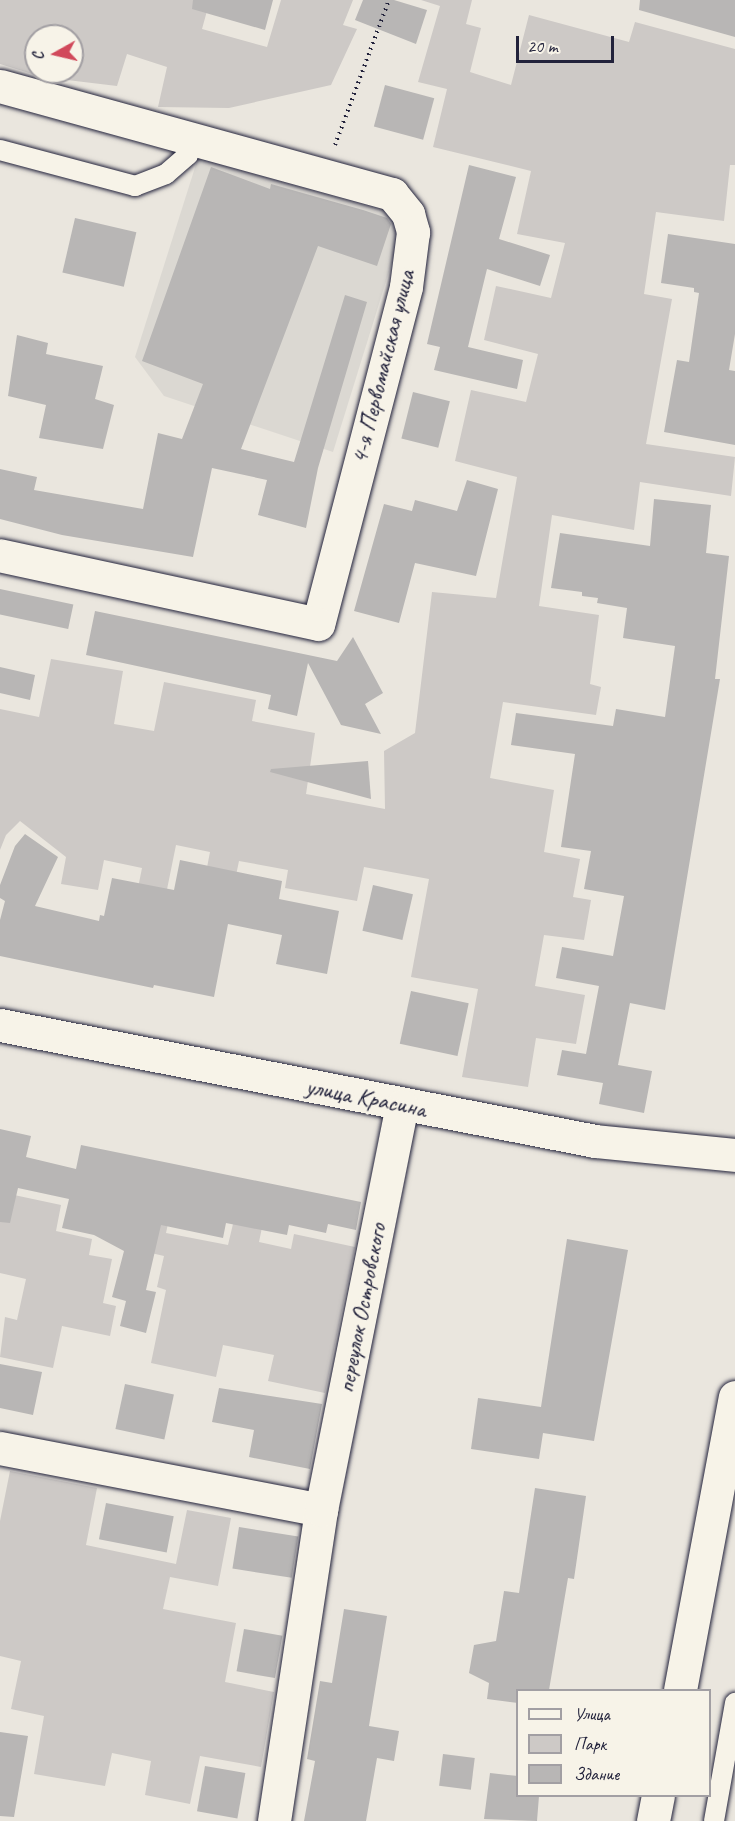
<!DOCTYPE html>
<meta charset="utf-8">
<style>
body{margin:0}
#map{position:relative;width:735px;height:1821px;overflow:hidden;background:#eae6de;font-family:Caveat,sans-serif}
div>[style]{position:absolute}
.built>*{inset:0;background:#dbd8d2}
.green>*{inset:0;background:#cdc9c6}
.building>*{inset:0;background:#b8b6b5;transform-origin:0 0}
.path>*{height:4px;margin-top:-2px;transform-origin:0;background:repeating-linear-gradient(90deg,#22223b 0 1.5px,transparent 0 6px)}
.roads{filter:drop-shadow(0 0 2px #22223b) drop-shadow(0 0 2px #22223b)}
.lane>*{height:20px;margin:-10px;padding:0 10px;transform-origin:10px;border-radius:10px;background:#f7f3e8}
.street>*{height:33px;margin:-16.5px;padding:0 16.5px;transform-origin:16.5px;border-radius:16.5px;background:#f7f3e8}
span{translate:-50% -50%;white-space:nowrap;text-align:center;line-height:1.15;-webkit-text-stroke:6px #f7f3e8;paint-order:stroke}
.street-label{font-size:24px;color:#22223b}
.legend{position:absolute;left:516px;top:1689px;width:195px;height:108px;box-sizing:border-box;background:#f7f3e8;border:2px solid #a29fa3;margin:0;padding:8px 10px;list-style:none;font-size:18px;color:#22223b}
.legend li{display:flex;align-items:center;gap:12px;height:30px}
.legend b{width:30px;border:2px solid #a29fa3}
.north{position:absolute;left:24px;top:24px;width:60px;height:60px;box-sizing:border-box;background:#f7f3e8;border:2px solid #a29fa3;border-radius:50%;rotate:262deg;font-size:16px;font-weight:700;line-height:24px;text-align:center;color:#22223b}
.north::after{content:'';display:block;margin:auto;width:21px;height:27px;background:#d1495b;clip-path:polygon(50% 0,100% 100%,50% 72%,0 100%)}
.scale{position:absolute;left:516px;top:36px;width:98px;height:27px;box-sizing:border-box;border:3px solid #22223b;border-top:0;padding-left:8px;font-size:18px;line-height:21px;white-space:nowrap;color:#22223b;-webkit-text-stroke:4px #f7f3e8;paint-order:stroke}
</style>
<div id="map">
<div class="built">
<i style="clip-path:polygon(198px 158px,406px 217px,333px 452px,164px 396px,135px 357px)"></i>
</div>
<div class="green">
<i style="clip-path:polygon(evenodd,0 0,210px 0,202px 29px,267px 47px,281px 0,353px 0,343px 25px,357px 29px,331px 85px,229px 108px,158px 107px,167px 67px,127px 54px,117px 86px,42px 77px,0 64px,0 0,36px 36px,72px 36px,72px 72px,36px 72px,36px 36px)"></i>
<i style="clip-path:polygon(421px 0,472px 0,466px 24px,481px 28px,470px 72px,511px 85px,529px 15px,629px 42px,635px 22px,735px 49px,735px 165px,730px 165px,724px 221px,656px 212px,644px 294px,672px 299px,646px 444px,735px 457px,731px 496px,640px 482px,634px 530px,552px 515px,539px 606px,599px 615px,590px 684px,601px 687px,596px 715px,503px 702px,490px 778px,554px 790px,544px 852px,580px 859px,573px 897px,591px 900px,584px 940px,544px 935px,535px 986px,585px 995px,576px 1044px,536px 1038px,528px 1087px,462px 1077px,478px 989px,411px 977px,429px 879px,364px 867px,357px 901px,285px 888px,288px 870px,239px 861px,225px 928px,196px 924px,210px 852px,176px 845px,162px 914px,134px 908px,142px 868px,104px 860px,98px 890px,61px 884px,66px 857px,20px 821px,6px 835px,0 850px,0 709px,39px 717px,51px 659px,123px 671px,114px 724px,154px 731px,164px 682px,256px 700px,252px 721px,315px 733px,306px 794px,385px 809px,384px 751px,415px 733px,432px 592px,496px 598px,517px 477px,455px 461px,471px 390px,526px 402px,538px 354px,484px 340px,496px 286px,551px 298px,565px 243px,517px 234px,531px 171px,433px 147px,447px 89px,418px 82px,440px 6px)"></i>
<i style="clip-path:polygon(175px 1190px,166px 1233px,228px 1245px,237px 1207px,265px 1213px,259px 1242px,291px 1249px,294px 1234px,355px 1247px,325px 1393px,268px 1381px,274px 1355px,223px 1345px,216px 1377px,151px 1363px,166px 1290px,157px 1287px,164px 1256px,134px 1249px)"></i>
<i style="clip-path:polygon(0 1192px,61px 1205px,56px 1231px,92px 1239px,89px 1255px,112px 1259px,103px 1303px,116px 1306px,110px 1336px,62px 1326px,53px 1368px,0 1357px,5px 1317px,17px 1320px,26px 1279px,0 1273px)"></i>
<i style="clip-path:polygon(10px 1471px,97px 1488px,86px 1545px,176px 1564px,187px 1510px,231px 1518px,218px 1586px,170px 1577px,163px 1609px,236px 1623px,225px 1682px,274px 1692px,261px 1767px,200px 1756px,190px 1804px,145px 1795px,151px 1761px,112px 1753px,105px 1786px,34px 1774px,44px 1716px,11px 1709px,21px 1661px,0 1656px,0 1521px)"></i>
</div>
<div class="building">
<i style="clip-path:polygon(193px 0,273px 0,265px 30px,192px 9px)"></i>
<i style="clip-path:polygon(363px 0,394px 0,427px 10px,416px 44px,355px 20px)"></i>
<i style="clip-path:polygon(640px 0,735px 0,735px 37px,639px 10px)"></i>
<i style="left:385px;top:85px;width:51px;height:43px;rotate:15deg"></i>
<i style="clip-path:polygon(469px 165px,516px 177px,499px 239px,550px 255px,540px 286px,487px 269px,468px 347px,523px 360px,517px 389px,434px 370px,440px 347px,427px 344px)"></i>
<i style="clip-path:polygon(211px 167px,270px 189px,271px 184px,363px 210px,387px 218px,391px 224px,377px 266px,318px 246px,241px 449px,294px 462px,345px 295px,367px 302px,318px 468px,306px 528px,258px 515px,267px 480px,212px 468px,193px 557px,62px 535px,0 519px,0 469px,37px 477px,34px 490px,143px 509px,158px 433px,182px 439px,203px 384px,142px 361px)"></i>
<i style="left:75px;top:218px;width:63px;height:56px;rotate:13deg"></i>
<i style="clip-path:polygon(668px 234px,735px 244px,735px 334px,729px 370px,735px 371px,735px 445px,664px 432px,677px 360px,689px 362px,699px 293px,694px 292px,694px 288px,661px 283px)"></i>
<i style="clip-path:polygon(17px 335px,48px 343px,46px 354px,103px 366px,95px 399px,114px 405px,103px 449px,39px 438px,46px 405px,8px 396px)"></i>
<i style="left:413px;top:392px;width:38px;height:48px;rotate:14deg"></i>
<i style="clip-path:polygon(467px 480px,498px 489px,476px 576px,415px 563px,399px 623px,354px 611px,384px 504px,412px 511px,415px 500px,457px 511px)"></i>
<i style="clip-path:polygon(654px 499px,711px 505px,706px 553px,729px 556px,715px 679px,720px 679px,665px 1010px,630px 1003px,618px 1065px,652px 1071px,644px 1113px,599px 1104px,603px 1083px,557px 1075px,562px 1050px,586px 1054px,599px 986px,556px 978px,562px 947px,613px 956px,624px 896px,584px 889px,591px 851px,561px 847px,575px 754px,511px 745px,516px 713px,613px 726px,616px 709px,665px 717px,675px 646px,623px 638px,627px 608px,597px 603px,598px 598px,582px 596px,582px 592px,551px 588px,560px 533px,650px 546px)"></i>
<i style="left:0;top:589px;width:75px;height:25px;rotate:12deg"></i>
<i style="clip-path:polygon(95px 611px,337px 661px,353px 637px,383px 693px,365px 704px,381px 734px,341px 725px,308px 663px,297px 716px,268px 709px,271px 695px,86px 655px)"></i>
<i style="clip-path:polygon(0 667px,35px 675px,30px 700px,0 693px)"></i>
<i style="clip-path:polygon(368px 761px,371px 799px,270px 772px,271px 769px)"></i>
<i style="clip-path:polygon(25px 834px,58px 857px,35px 906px,99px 921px,100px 915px,104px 916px,112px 878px,174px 890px,180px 860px,282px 881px,279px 899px,339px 911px,327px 974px,276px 964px,282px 935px,228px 924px,214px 997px,154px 985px,153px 988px,0 956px,0 920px,5px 901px,0 898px,0 885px,15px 846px)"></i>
<i style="left:373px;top:885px;width:41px;height:47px;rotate:13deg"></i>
<i style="left:411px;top:991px;width:59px;height:54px;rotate:12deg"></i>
<i style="clip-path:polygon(0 1129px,31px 1136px,26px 1157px,76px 1169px,81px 1145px,361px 1202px,356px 1230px,328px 1224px,326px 1233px,289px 1225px,287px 1235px,226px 1223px,223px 1238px,161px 1225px,146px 1290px,156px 1292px,146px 1333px,120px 1326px,126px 1301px,112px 1297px,124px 1251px,94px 1235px,62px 1228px,69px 1199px,18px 1188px,10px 1223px,0 1222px)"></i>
<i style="clip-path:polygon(567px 1239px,628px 1250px,594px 1441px,543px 1433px,539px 1459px,471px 1449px,478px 1398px,541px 1407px)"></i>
<i style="clip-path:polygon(0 1364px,42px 1372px,33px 1415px,0 1408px)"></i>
<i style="left:125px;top:1384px;width:50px;height:46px;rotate:12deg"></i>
<i style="clip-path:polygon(219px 1388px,322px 1404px,310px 1469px,249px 1457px,254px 1430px,212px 1422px)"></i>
<i style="clip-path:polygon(535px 1488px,586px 1496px,574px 1579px,568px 1578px,549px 1690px,518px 1690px,518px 1703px,487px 1699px,489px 1683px,469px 1673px,474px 1645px,496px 1641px,504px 1591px,519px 1593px)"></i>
<i style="left:106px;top:1503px;width:69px;height:37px;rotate:11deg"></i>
<i style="left:239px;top:1527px;width:60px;height:42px;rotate:9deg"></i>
<i style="clip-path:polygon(344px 1609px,387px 1616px,369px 1726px,399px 1731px,394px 1761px,377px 1758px,366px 1821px,304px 1821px,315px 1761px,307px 1759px,320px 1681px,332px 1683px)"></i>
<i style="left:244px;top:1629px;width:39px;height:43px;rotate:10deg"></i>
<i style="clip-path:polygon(0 1732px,28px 1736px,14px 1817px,0 1816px)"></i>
<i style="left:443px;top:1754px;width:32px;height:32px;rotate:7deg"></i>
<i style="left:205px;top:1766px;width:41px;height:46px;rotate:10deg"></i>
<i style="clip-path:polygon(490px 1773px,518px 1776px,518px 1796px,539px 1796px,537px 1821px,484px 1819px)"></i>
</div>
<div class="path">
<i style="left:335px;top:145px;width:155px;rotate:-69.6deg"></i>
</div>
<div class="roads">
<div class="lane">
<i style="left:0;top:150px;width:140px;rotate:14.9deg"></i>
<i style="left:135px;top:186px;width:33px;rotate:-21deg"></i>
<i style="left:166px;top:174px;width:29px;rotate:-41deg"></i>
<i style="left:188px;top:155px;width:15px;rotate:-74deg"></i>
<i style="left:714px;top:1821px;width:120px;rotate:-79.9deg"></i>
</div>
<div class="street">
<i style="left:0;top:86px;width:407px;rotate:15.4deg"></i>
<i style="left:392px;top:194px;width:26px;rotate:51deg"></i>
<i style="left:408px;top:214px;width:19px;rotate:74deg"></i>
<i style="left:413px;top:232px;width:55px;rotate:97.3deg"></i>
<i style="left:406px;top:287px;width:348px;rotate:104.6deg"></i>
<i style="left:318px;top:624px;width:325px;rotate:-167.8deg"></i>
<i style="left:0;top:1025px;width:606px;rotate:11.03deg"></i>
<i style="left:595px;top:1141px;width:141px;rotate:5.7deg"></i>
<i style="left:0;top:1448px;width:327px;rotate:10.9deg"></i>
<i style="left:680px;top:1690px;width:298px;rotate:-79.4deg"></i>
<i style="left:274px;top:1821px;width:315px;rotate:-81.4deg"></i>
<i style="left:321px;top:1510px;width:412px;rotate:-78.7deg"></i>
<i style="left:653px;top:1821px;width:25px;rotate:-79deg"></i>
</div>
</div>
<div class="street-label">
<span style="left:383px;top:367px;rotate:-76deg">4-я Первомайская улица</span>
<span style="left:366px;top:1098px;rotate:11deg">улица Красина</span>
<span style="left:362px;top:1308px;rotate:-79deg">переулок Островского</span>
</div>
<ul class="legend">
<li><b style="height:8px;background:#f7f3e8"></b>Улица</li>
<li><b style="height:16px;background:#cdc9c6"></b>Парк</li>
<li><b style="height:16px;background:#b8b6b5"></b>Здание</li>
</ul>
<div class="north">С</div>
<div class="scale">20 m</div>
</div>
